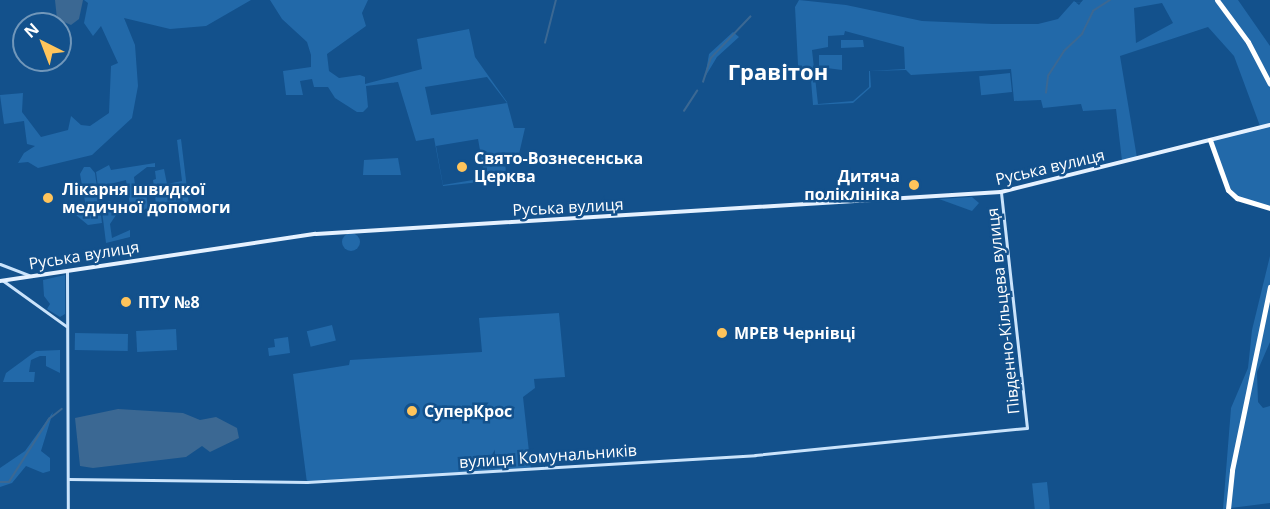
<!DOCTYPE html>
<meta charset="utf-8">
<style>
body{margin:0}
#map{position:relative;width:1270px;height:509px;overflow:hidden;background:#13518c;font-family:"Open Sans",sans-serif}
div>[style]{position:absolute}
.green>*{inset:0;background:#2269a9;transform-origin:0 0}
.round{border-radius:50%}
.water>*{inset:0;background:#3b6893}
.stream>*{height:1.5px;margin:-0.75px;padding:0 0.75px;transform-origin:0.75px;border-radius:0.75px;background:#3b6893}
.secondary>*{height:3px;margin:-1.5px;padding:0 1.5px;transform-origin:1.5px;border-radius:1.5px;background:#cae3fb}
.primary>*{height:4px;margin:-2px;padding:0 2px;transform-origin:2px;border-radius:2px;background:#e5f1ff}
.highway>*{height:5px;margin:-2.5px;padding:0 2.5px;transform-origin:2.5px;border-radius:2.5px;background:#fff}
.dots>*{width:16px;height:16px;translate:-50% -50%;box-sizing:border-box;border:3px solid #13518c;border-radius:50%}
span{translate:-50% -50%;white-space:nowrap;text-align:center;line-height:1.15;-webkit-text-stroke:5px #13518c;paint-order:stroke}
.poi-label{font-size:16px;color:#fff;font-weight:700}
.left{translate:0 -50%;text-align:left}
.right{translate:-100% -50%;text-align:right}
.street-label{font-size:16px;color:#fff}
.district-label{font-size:22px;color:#fff;font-weight:700}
.north{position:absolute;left:12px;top:12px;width:60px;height:60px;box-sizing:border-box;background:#13518c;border:2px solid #7197ba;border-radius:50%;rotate:318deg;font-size:16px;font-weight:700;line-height:24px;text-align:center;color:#fff}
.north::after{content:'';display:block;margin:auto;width:21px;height:27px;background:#ffc45b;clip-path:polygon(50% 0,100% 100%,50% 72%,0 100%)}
</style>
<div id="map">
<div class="green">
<i style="clip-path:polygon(84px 0,251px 0,206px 26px,170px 29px,124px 18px,135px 45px,138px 86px,132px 118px,92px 155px,38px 168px,28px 162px,18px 163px,24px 153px,35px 146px,27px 144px,24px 121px,4px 124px,0 95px,23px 93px,22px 112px,41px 137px,68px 130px,71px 116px,81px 125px,90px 126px,109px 113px,111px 66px,118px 63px,101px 26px,93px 36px,84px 23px,88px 3px)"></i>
<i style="clip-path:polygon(evenodd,270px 0,368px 0,362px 13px,366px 26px,327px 54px,329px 71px,339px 78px,360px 75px,365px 77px,365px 84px,422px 69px,417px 39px,469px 29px,475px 57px,507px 102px,514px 128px,525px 128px,519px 154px,504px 156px,507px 179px,443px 186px,434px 138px,416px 141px,398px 82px,366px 86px,368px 107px,363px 112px,357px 112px,335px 98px,328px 87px,314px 87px,312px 79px,300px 81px,303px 95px,286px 95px,283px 71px,311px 67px,311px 55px,307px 42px,282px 19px,270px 0,487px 77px,507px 103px,431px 115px,425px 87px,487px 77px,270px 0,478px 139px,485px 178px,443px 185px,436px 146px,478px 139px)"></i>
<i style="clip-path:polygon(evenodd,799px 0,846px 5px,922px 21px,993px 24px,1038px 24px,1058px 19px,1074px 1px,1079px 5px,1083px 0,1238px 0,1270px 46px,1270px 209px,1239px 199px,1219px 174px,1209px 140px,1260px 126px,1234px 56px,1208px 27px,1120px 56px,1137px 158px,1122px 161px,1116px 109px,1083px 111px,1081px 104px,1043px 108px,1041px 100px,1014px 101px,1011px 69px,911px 75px,906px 70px,870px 71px,871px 87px,853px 103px,813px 105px,811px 80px,798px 65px,795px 7px,799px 0,1162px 3px,1173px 23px,1136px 43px,1134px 8px,1162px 3px,799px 0,845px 31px,904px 47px,905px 69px,869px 71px,869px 87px,853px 101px,818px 104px,812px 50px,828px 47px,828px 36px,844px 35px,845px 31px)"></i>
<i style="clip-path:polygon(733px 32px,739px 37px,717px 57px,705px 77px,709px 54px)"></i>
<i style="clip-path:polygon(841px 40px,863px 40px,864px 47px,841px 48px)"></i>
<i style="clip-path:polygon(842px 55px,842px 70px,819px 67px,819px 55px)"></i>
<i style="left:1010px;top:73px;width:19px;height:31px;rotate:84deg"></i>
<i style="clip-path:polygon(181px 139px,190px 213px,186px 213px,184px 201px,156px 204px,153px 180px,156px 179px,155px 171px,164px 169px,167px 184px,182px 181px,177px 140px)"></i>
<i style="clip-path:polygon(398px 158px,401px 175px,363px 175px,364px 160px)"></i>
<i style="clip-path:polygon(155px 163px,155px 167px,147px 167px,134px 177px,136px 192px,146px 191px,148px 209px,131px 212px,126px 180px,98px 187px,96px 172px,109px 165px,111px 170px)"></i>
<i style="clip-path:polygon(84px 167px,90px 167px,95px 173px,102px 223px,88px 225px,76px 215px,87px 213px,80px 174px)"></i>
<i style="clip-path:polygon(972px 197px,979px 203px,972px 211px,939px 199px)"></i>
<i style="clip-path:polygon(110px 201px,118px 212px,110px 224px,112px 238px,130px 230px,130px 237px,106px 243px,101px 203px)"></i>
<i class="round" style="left:342px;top:233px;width:18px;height:18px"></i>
<i style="clip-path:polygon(1270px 256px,1270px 342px,1257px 372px,1258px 402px,1263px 408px,1270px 406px,1270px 503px,1223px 509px,1231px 408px,1248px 368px,1252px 330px)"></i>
<i style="clip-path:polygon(65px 275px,65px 314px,60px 317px,47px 309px,50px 304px,44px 296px,43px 280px)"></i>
<i style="clip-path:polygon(559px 313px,565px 377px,534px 379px,535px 388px,523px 397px,531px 470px,307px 483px,293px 374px,349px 365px,350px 360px,482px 352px,479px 318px)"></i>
<i style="left:332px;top:325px;width:16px;height:26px;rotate:76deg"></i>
<i style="left:176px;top:329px;width:21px;height:40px;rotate:87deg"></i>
<i style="left:75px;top:333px;width:53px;height:17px;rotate:1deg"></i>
<i style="clip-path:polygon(288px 337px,290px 353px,269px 356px,268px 348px,275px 347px,274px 339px)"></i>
<i style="clip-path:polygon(60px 350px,60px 373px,46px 366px,46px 356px,40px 356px,31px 360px,29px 372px,35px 372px,34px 382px,3px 382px,6px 373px,36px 351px)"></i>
<i style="clip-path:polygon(53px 412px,41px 451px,50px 458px,50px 471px,43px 473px,26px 466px,12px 483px,0 487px,0 468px,25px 451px)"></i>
<i style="left:1047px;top:482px;width:27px;height:15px;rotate:84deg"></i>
</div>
<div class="water">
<i style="clip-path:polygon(55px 0,83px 0,79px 19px,71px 25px,57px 19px)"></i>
<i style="clip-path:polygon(118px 409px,183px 413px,200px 420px,216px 417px,237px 428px,239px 438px,210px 452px,202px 446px,186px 457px,93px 468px,80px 466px,75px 418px)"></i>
</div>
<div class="stream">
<i style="left:545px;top:43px;width:44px;rotate:-75.7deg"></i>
<i style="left:703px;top:82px;width:25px;rotate:-72deg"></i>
<i style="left:711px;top:58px;width:57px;rotate:-46.4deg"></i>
<i style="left:1046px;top:93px;width:17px;rotate:-83deg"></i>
<i style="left:1048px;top:76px;width:30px;rotate:-57deg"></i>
<i style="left:1064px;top:51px;width:25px;rotate:-43deg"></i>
<i style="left:1082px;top:34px;width:25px;rotate:-64deg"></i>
<i style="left:1093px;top:11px;width:20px;rotate:-33deg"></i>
<i style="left:684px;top:111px;width:24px;rotate:-57deg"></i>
<i style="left:0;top:482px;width:9px"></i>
<i style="left:9px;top:482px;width:75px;rotate:-57.6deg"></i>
<i style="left:49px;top:419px;width:16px;rotate:-38deg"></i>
</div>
<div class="secondary">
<i style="left:0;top:264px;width:31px;rotate:21deg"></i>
<i style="left:67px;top:271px;width:238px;rotate:89.8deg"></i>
<i style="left:2px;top:280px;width:79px;rotate:35.7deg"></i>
<i style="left:68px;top:479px;width:239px;rotate:0.7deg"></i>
<i style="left:307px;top:482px;width:449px;rotate:-3.4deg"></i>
<i style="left:755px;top:455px;width:273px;rotate:-5.7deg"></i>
<i style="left:1027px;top:428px;width:237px;rotate:-96.3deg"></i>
</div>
<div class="primary">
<i style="left:0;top:281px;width:319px;rotate:-8.5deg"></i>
<i style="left:316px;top:234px;width:686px;rotate:-3.51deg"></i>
<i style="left:1001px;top:192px;width:277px;rotate:-14deg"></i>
</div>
<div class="highway">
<i style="left:1217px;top:0;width:52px;rotate:53.6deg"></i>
<i style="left:1248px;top:42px;width:47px;rotate:62.4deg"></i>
<i style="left:1210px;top:140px;width:53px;rotate:70.2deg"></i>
<i style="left:1228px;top:190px;width:12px;rotate:42deg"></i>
<i style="left:1237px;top:198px;width:34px;rotate:17deg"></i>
<i style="left:1228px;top:509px;width:39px;rotate:-84deg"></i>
<i style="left:1232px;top:470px;width:187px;rotate:-78.3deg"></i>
</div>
<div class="dots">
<i style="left:462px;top:167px;background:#ffc45b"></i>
<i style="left:914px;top:185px;background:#ffc45b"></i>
<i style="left:48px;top:198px;background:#ffc45b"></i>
<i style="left:126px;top:302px;background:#ffc45b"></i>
<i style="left:722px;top:333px;background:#ffc45b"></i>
<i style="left:412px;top:411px;background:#ffc45b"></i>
</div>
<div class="poi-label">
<span class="left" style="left:474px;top:167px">Свято-Вознесенська<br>Церква</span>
<span class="right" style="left:900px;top:185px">Дитяча<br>поліклініка</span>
<span class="left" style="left:62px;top:198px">Лікарня швидкої<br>медичної допомоги</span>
<span class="left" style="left:138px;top:302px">ПТУ №8</span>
<span class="left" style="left:734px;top:333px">МРЕВ Чернівці</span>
<span class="left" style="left:424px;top:411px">СуперКрос</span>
</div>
<div class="street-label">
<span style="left:1050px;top:167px;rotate:-13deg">Руська вулиця</span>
<span style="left:568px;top:207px;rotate:-3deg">Руська вулиця</span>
<span style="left:84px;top:255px;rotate:-9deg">Руська вулиця</span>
<span style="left:1003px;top:311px;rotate:-96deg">Південно-Кільцева вулиця</span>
<span style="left:548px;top:456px;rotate:-4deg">вулиця Комунальників</span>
</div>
<div class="district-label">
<span style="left:778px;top:72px">Гравітон</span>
</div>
<div class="north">N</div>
</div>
